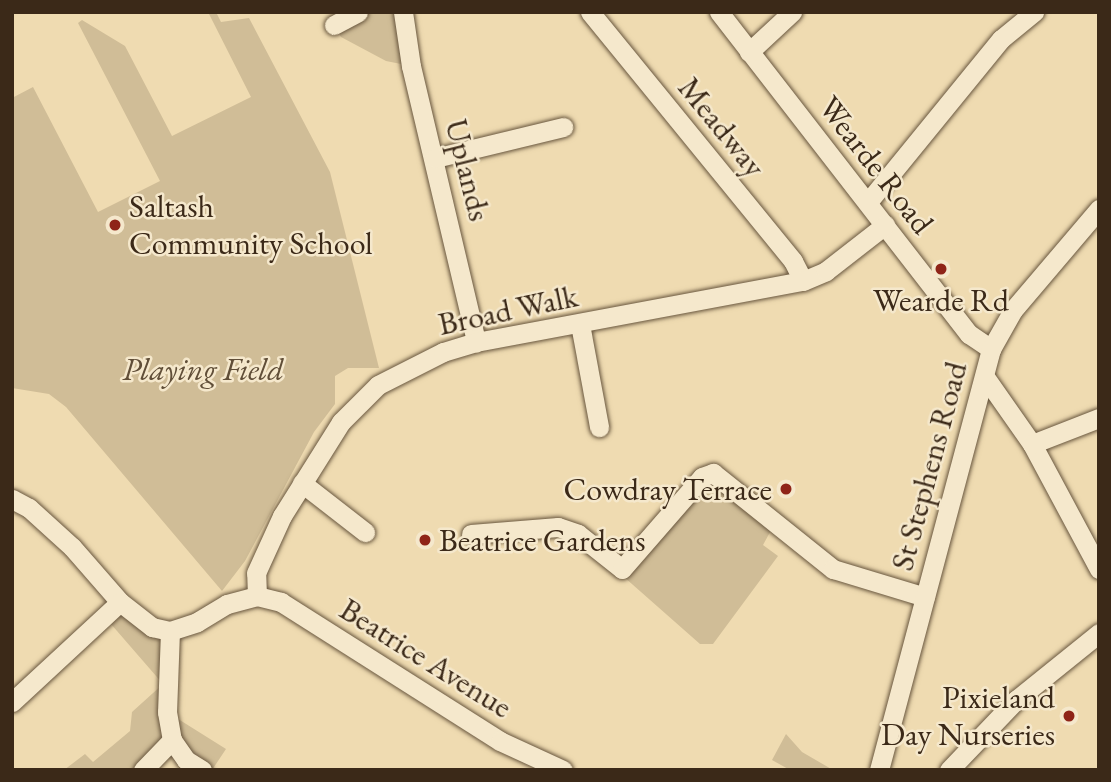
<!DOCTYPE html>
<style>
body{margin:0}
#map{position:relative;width:1111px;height:782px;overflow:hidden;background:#efdbb1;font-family:"EB Garamond",serif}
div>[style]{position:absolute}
.green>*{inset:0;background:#d0bd97}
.roads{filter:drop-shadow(0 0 2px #68563e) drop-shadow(0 0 2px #68563e)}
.street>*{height:19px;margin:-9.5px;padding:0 9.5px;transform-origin:9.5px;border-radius:9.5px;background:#f5e8cc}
.dots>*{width:19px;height:19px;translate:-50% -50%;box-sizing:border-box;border:4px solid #f5e8cc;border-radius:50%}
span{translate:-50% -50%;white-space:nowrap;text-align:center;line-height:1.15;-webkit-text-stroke:5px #f5e8cc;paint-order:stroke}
.street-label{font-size:32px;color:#3b2918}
.poi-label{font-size:32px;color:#3b2918}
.left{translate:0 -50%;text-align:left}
.right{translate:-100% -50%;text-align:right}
.park-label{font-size:32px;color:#604e38;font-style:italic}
.frame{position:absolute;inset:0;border:14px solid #3b2918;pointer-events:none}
</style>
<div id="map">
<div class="green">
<i style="clip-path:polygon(208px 12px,216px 12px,221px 22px,249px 18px,330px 172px,379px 368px,348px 368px,335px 376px,335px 404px,314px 432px,245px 561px,222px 591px,66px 407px,49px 394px,12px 388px,12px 98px,33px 87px,98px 212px,160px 181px,78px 23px,82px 20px,125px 46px,172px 136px,251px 97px)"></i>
<i style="clip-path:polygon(358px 12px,403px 12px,411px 66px,386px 61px,341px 37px,334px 25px)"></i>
<i style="clip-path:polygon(702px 477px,775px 523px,763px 545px,778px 556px,713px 644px,700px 644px,624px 577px)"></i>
<i style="clip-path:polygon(120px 602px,170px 631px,167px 712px,226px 749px,212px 770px,202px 770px,172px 740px,143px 770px,64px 770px,85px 754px,93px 762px,130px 731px,132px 712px,163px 684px,104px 616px)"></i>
<i style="clip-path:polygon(786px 734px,802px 752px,833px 770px,790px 770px,772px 760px)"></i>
</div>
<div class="roads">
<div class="street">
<i style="left:403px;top:12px;width:55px;rotate:81.6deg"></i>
<i style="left:411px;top:66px;width:284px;rotate:76.7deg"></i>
<i style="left:590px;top:12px;width:321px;rotate:50.8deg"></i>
<i style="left:793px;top:261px;width:22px;rotate:63deg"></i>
<i style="left:719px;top:12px;width:408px;rotate:52.2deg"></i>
<i style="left:969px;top:334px;width:27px;rotate:34deg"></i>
<i style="left:334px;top:25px;width:27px;rotate:-28deg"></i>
<i style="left:749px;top:52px;width:59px;rotate:-42.9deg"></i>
<i style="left:435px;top:158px;width:132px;rotate:-13.6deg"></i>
<i style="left:868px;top:202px;width:210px;rotate:-50.8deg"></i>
<i style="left:1001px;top:39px;width:43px;rotate:-39.3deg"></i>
<i style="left:580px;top:324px;width:105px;rotate:79.5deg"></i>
<i style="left:985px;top:377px;width:82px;rotate:55deg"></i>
<i style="left:1032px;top:444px;width:142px;rotate:61.8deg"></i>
<i style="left:1032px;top:444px;width:72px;rotate:-21.2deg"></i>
<i style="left:302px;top:483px;width:80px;rotate:37.9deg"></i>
<i style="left:12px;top:499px;width:19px;rotate:28deg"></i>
<i style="left:29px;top:508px;width:58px;rotate:42.2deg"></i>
<i style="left:72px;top:547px;width:73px;rotate:48.9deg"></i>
<i style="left:120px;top:602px;width:41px;rotate:38deg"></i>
<i style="left:152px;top:627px;width:18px;rotate:13deg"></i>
<i style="left:170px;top:631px;width:28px;rotate:-18deg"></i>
<i style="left:197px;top:622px;width:35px;rotate:-31deg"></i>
<i style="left:227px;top:604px;width:31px;rotate:-15deg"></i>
<i style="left:471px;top:534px;width:87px;rotate:-4.6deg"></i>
<i style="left:558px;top:527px;width:21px;rotate:19deg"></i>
<i style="left:578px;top:534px;width:56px;rotate:38.5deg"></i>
<i style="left:622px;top:569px;width:122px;rotate:-49deg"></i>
<i style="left:702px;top:477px;width:12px;rotate:-20deg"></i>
<i style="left:713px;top:473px;width:154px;rotate:38.7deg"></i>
<i style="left:833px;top:569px;width:96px;rotate:16.9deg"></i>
<i style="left:257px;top:596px;width:23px;rotate:-92deg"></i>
<i style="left:256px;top:573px;width:63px;rotate:-65.5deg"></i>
<i style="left:282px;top:516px;width:111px;rotate:-57.9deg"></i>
<i style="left:341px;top:422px;width:52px;rotate:-45deg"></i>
<i style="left:378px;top:385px;width:73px;rotate:-26.9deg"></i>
<i style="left:443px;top:352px;width:34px;rotate:-17deg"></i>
<i style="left:476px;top:342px;width:333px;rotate:-10.6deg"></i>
<i style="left:803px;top:281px;width:25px;rotate:-23deg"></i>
<i style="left:826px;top:271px;width:75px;rotate:-37.9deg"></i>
<i style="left:257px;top:596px;width:25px;rotate:14deg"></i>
<i style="left:281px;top:602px;width:259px;rotate:32.4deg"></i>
<i style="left:500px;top:741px;width:69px;rotate:24.7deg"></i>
<i style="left:170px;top:631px;width:81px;rotate:92.1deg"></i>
<i style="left:167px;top:712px;width:28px;rotate:80deg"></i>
<i style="left:172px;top:740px;width:24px;rotate:55deg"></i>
<i style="left:186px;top:760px;width:19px;rotate:32deg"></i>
<i style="left:12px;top:702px;width:147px;rotate:-42.8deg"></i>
<i style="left:143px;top:770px;width:42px;rotate:-46deg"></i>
<i style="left:879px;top:770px;width:436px;rotate:-75.1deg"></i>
<i style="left:991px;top:349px;width:45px;rotate:-60.6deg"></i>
<i style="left:1013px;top:310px;width:133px;rotate:-49.6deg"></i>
<i style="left:949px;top:770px;width:97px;rotate:-46.3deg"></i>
<i style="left:1016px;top:700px;width:107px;rotate:-38.9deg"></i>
</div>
</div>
<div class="dots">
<i style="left:115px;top:225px;background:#8f2418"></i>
<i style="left:941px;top:269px;background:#8f2418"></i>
<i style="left:786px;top:489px;background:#8f2418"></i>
<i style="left:425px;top:540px;background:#8f2418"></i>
<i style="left:1069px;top:716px;background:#8f2418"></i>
</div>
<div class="street-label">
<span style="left:722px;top:127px;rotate:51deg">Meadway</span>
<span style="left:876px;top:165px;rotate:52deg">Wearde Road</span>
<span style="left:468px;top:170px;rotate:76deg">Uplands</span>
<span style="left:508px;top:310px;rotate:-12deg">Broad Walk</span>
<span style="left:929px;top:466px;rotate:-75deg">St Stephens Road</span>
<span style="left:426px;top:658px;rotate:32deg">Beatrice Avenue</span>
</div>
<div class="poi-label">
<span class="left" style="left:129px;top:225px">Saltash<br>Community School</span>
<span style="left:941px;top:300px">Wearde Rd</span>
<span class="right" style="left:772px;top:489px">Cowdray Terrace</span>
<span class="left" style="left:439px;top:540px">Beatrice Gardens</span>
<span class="right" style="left:1055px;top:716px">Pixieland<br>Day Nurseries</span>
</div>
<div class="park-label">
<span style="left:203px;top:369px">Playing Field</span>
</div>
<div class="frame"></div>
</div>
